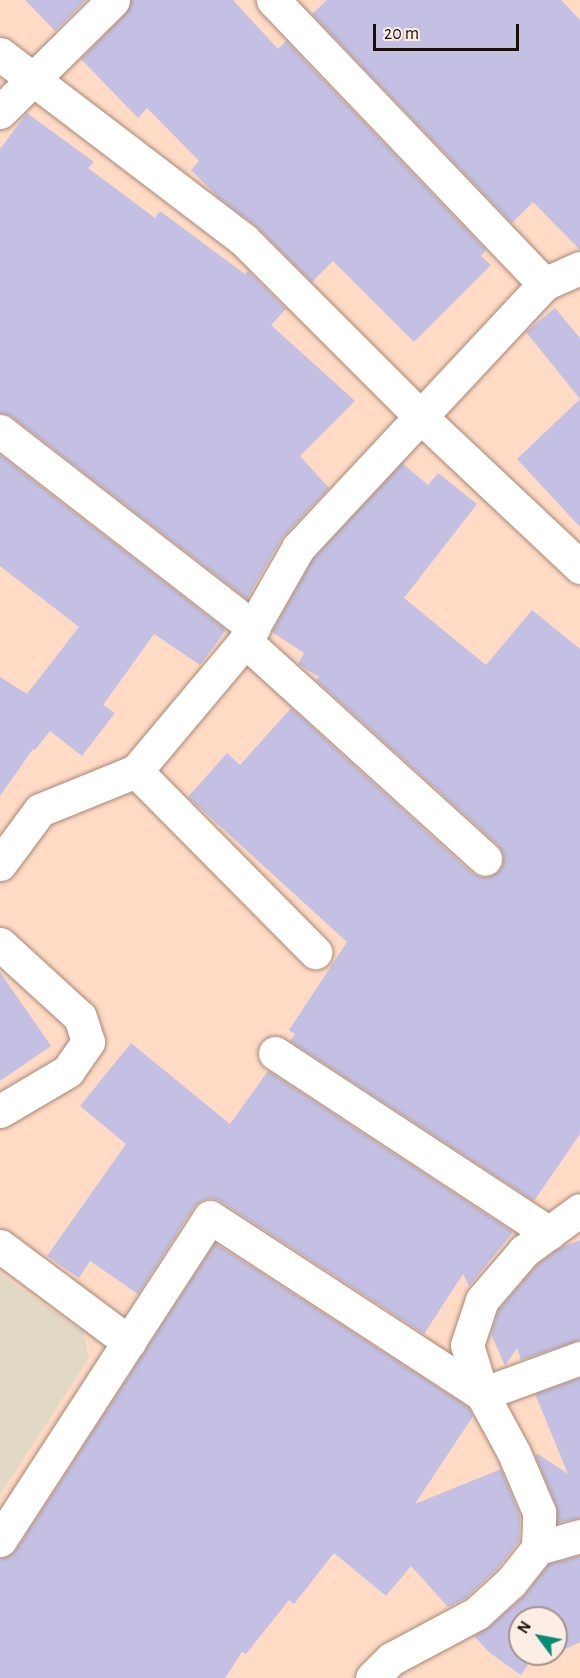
<!DOCTYPE html>
<style>
body{margin:0}
#map{position:relative;width:580px;height:1678px;overflow:hidden;background:#ffdbc6;font-family:"Alegreya Sans",sans-serif}
div>[style]{position:absolute}
.education>*{inset:0;background:#e1d9c4}
.building>*{inset:0;background:#c3c0e3}
.roads{filter:drop-shadow(0 0 2px #a88774) drop-shadow(0 0 2px #a88774)}
.street>*{height:33px;margin:-16.5px;padding:0 16.5px;transform-origin:16.5px;border-radius:16.5px;background:#fff}
span{translate:-50% -50%;white-space:nowrap;text-align:center;line-height:1.15;-webkit-text-stroke:4.5px #fcede5;paint-order:stroke}
.north{position:absolute;left:508px;top:1606px;width:60px;height:60px;box-sizing:border-box;background:#fcede5;border:2px solid #a2948c;border-radius:50%;rotate:302deg;font-size:16px;font-weight:700;line-height:24px;text-align:center;color:#1a0e07}
.north::after{content:'';display:block;margin:auto;width:21px;height:27px;background:#058c73;clip-path:polygon(50% 0,100% 100%,50% 72%,0 100%)}
.scale{position:absolute;left:373px;top:24px;width:146px;height:27px;box-sizing:border-box;border:3px solid #1a0e07;border-top:0;padding-left:8px;font-size:18px;line-height:21px;white-space:nowrap;color:#1a0e07;-webkit-text-stroke:4px #fcede5;paint-order:stroke}
</style>
<div id="map">
<div class="education">
<i style="clip-path:polygon(0 1274px,83px 1332px,89px 1358px,0 1495px)"></i>
</div>
<div class="building">
<i style="clip-path:polygon(25px 0,86px 0,55px 31px)"></i>
<i style="clip-path:polygon(131px 0,233px 0,278px 49px,286px 41px,486px 250px,481px 256px,491px 265px,414px 342px,333px 261px,312px 282px,257px 227px,218px 197px,191px 170px,199px 161px,147px 108px,138px 118px,81px 59px,126px 13px)"></i>
<i style="clip-path:polygon(327px 0,561px 0,580px 20px,580px 250px,533px 202px,512px 223px,312px 14px)"></i>
<i style="clip-path:polygon(27px 113px,94px 162px,88px 168px,155px 218px,160px 211px,245px 274px,248px 271px,286px 309px,271px 325px,355px 401px,300px 456px,329px 488px,282px 538px,247px 599px,11px 416px,0 413px,0 149px)"></i>
<i style="clip-path:polygon(555px 308px,580px 338px,580px 399px,526px 332px)"></i>
<i style="clip-path:polygon(580px 399px,580px 527px,517px 459px)"></i>
<i style="clip-path:polygon(0 455px,226px 630px,200px 665px,154px 634px,103px 705px,115px 713px,82px 756px,50px 731px,35px 750px,33px 749px,0 796px,0 677px,27px 694px,79px 627px,0 566px)"></i>
<i style="clip-path:polygon(402px 463px,428px 485px,438px 473px,477px 504px,404px 598px,486px 665px,532px 610px,580px 649px,580px 1134px,534px 1201px,290px 1041px,295px 1034px,289px 1030px,347px 942px,188px 797px,227px 753px,240px 765px,291px 708px,472px 873px,480px 877px,490px 877px,499px 871px,503px 864px,503px 854px,498px 845px,316px 680px,319px 677px,298px 664px,304px 653px,272px 632px,313px 559px)"></i>
<i style="clip-path:polygon(0 972px,51px 1046px,0 1081px)"></i>
<i style="clip-path:polygon(131px 1043px,230px 1124px,268px 1071px,513px 1232px,469px 1286px,463px 1274px,424px 1334px,220px 1201px,212px 1198px,202px 1200px,194px 1207px,138px 1294px,90px 1261px,79px 1278px,47px 1256px,126px 1144px,80px 1106px)"></i>
<i style="clip-path:polygon(580px 1240px,580px 1340px,521px 1360px,517px 1348px,505px 1366px,491px 1334px,499px 1309px,537px 1265px,559px 1248px)"></i>
<i style="clip-path:polygon(215px 1243px,468px 1407px,473px 1416px,415px 1504px,501px 1469px,520px 1516px,519px 1541px,497px 1569px,466px 1598px,448px 1607px,411px 1566px,386px 1596px,334px 1553px,294px 1604px,289px 1600px,246px 1654px,242px 1652px,225px 1678px,0 1678px,0 1559px,9px 1556px,16px 1550px)"></i>
<i style="clip-path:polygon(580px 1378px,580px 1518px,557px 1523px,556px 1505px,535px 1455px,538px 1454px,568px 1474px,535px 1394px)"></i>
<i style="clip-path:polygon(580px 1556px,580px 1642px,557px 1653px,556px 1618px,520px 1618px,520px 1654px,535px 1654px,521px 1675px,490px 1653px,474px 1636px,489px 1627px,524px 1596px,549px 1564px)"></i>
</div>
<div class="roads">
<div class="street">
<i style="left:273px;top:0;width:393px;rotate:46.3deg"></i>
<i style="left:0;top:54px;width:307px;rotate:37.3deg"></i>
<i style="left:244px;top:240px;width:250px;rotate:45deg"></i>
<i style="left:421px;top:417px;width:219px;rotate:43.3deg"></i>
<i style="left:0;top:112px;width:159px;rotate:-44.7deg"></i>
<i style="left:0;top:431px;width:321px;rotate:37.8deg"></i>
<i style="left:245px;top:641px;width:324px;rotate:42.2deg"></i>
<i style="left:136px;top:771px;width:255px;rotate:45.3deg"></i>
<i style="left:0;top:864px;width:67px;rotate:-53.5deg"></i>
<i style="left:40px;top:810px;width:104px;rotate:-22.1deg"></i>
<i style="left:136px;top:771px;width:170px;rotate:-50deg"></i>
<i style="left:245px;top:641px;width:107px;rotate:-60.3deg"></i>
<i style="left:298px;top:548px;width:361px;rotate:-47deg"></i>
<i style="left:544px;top:284px;width:39px;rotate:-24deg"></i>
<i style="left:0;top:944px;width:108px;rotate:42.4deg"></i>
<i style="left:80px;top:1017px;width:26px;rotate:72deg"></i>
<i style="left:88px;top:1042px;width:35px;rotate:125deg"></i>
<i style="left:68px;top:1071px;width:79px;rotate:149.5deg"></i>
<i style="left:275px;top:1053px;width:328px;rotate:33.3deg"></i>
<i style="left:0;top:1246px;width:161px;rotate:36.7deg"></i>
<i style="left:0;top:1540px;width:385px;rotate:-57deg"></i>
<i style="left:210px;top:1217px;width:325px;rotate:33.1deg"></i>
<i style="left:482px;top:1394px;width:104px;rotate:-20.2deg"></i>
<i style="left:538px;top:1548px;width:44px;rotate:-15.9deg"></i>
<i style="left:372px;top:1678px;width:27px;rotate:-45deg"></i>
<i style="left:391px;top:1659px;width:98px;rotate:-28.1deg"></i>
<i style="left:477px;top:1613px;width:46px;rotate:-42.4deg"></i>
<i style="left:511px;top:1582px;width:43px;rotate:-51.5deg"></i>
<i style="left:538px;top:1548px;width:36px;rotate:-88deg"></i>
<i style="left:539px;top:1512px;width:64px;rotate:-113deg"></i>
<i style="left:514px;top:1453px;width:67px;rotate:-118.5deg"></i>
<i style="left:482px;top:1394px;width:51px;rotate:-107deg"></i>
<i style="left:467px;top:1345px;width:47px;rotate:-71.6deg"></i>
<i style="left:482px;top:1300px;width:65px;rotate:-49.4deg"></i>
<i style="left:524px;top:1251px;width:69px;rotate:-36.2deg"></i>
</div>
</div>
<div class="north">N</div>
<div class="scale">20 m</div>
</div>
